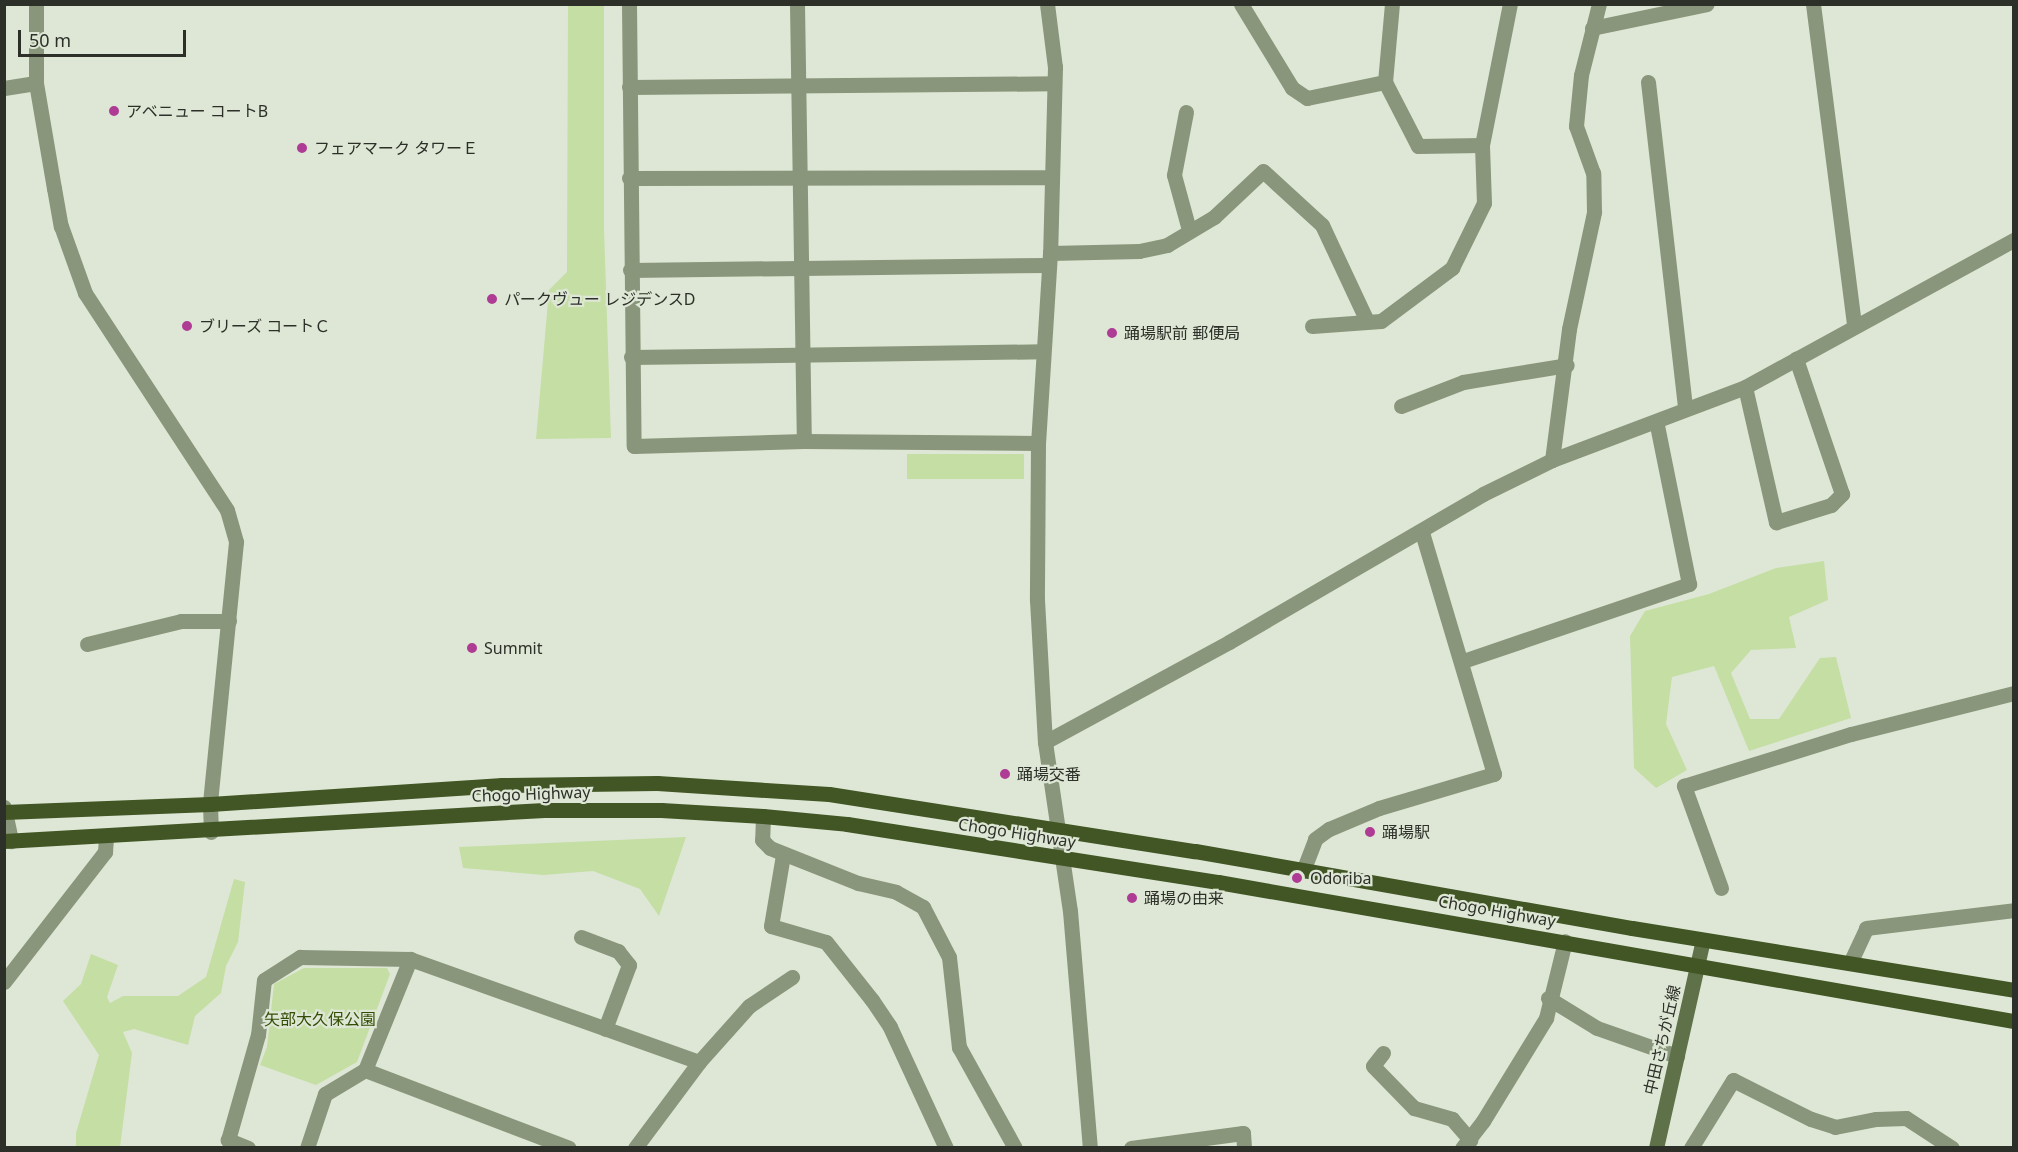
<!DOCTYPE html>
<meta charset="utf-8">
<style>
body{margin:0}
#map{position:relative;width:2018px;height:1152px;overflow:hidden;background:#dee7d5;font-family:"Noto Sans","Noto Sans JP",sans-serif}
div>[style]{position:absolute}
.green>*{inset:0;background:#c4dea4;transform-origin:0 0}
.street>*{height:15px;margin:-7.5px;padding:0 7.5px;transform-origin:7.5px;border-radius:7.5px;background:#89967b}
.secondary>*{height:15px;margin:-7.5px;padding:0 7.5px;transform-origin:7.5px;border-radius:7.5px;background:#5f7149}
.primary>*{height:15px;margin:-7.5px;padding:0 7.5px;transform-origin:7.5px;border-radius:7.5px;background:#415624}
.dots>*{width:16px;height:16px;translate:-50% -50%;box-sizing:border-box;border:3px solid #dee7d5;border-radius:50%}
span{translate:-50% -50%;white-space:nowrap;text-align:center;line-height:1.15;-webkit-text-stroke:4.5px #dee7d5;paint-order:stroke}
.poi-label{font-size:16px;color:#2d3029}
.left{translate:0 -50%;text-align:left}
.street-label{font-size:16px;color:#2d3029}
.park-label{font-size:16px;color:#344d04}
.frame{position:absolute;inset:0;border:6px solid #2d3029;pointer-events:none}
.scale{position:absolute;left:18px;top:30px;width:168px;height:27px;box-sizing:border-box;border:3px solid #2d3029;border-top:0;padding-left:8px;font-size:18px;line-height:21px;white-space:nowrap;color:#2d3029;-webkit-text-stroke:4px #dee7d5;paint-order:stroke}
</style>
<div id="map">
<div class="green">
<i style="clip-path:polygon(568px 5px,604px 5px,604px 229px,611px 438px,536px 439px,549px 290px,567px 272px)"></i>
<i style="left:1024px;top:454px;width:25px;height:117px;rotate:90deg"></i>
<i style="clip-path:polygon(1824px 561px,1828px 600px,1789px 617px,1796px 648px,1751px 650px,1731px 673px,1750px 719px,1779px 719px,1820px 658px,1836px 657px,1851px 718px,1749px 751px,1714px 666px,1672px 677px,1666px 724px,1687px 770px,1656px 788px,1634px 768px,1630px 636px,1645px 611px,1709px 594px,1776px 568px)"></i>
<i style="clip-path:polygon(686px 837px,659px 916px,640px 889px,593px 871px,543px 875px,463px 868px,459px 847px)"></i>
<i style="clip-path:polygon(234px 879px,245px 882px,238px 942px,226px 966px,221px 993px,195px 1016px,188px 1045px,134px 1029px,123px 1032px,132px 1053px,120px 1147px,76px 1147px,76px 1133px,99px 1055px,63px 1001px,81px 984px,91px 954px,118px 965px,107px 997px,110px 1003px,123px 996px,178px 996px,206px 977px)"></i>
<i style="clip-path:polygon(304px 968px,387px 968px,390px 974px,357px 1062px,316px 1085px,260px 1065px,267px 1047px,274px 984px)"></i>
</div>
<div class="street">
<i style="left:36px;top:4px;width:79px;rotate:90deg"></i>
<i style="left:36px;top:83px;width:107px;rotate:80.3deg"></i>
<i style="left:54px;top:188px;width:39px;rotate:80deg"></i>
<i style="left:61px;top:226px;width:71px;rotate:70.3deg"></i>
<i style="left:85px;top:293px;width:259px;rotate:56.8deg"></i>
<i style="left:227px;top:510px;width:33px;rotate:74deg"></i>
<i style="left:236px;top:542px;width:263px;rotate:95.7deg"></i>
<i style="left:210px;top:804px;width:28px;rotate:88deg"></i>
<i style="left:629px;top:4px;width:442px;rotate:89.4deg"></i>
<i style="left:634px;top:446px;width:170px;rotate:-1.7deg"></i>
<i style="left:804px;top:441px;width:234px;rotate:0.5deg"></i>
<i style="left:797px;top:4px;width:437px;rotate:89.1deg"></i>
<i style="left:1047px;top:4px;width:64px;rotate:82.8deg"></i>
<i style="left:1055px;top:67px;width:186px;rotate:91.5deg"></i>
<i style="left:1050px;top:253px;width:190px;rotate:93.6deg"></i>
<i style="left:1038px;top:443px;width:157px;rotate:90.4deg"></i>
<i style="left:1037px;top:600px;width:142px;rotate:86.8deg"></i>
<i style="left:1045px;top:742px;width:171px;rotate:81.6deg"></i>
<i style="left:1070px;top:911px;width:238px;rotate:85.2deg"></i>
<i style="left:1241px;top:4px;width:98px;rotate:58.7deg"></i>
<i style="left:1292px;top:88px;width:18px;rotate:34deg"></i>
<i style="left:1307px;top:98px;width:80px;rotate:-11.6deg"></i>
<i style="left:1385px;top:82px;width:78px;rotate:-84.9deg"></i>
<i style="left:1813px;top:4px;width:325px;rotate:82.7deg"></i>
<i style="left:1592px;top:28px;width:117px;rotate:-11.8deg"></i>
<i style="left:1385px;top:82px;width:72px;rotate:62.7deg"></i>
<i style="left:1418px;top:146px;width:64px;rotate:-0.9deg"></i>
<i style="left:1482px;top:145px;width:144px;rotate:-78.8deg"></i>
<i style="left:1648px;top:82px;width:329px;rotate:83.5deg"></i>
<i style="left:629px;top:87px;width:425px;rotate:-0.5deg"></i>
<i style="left:4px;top:88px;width:32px;rotate:-9deg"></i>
<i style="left:1186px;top:112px;width:64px;rotate:100.8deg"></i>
<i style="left:1174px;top:175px;width:57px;rotate:74.7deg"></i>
<i style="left:629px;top:178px;width:421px;rotate:-0.1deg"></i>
<i style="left:1050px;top:253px;width:89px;rotate:-1.3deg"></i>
<i style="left:1139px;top:251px;width:29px;rotate:-12deg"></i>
<i style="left:1167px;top:245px;width:55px;rotate:-30.8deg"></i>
<i style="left:1214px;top:217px;width:67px;rotate:-43.2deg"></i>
<i style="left:1263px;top:171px;width:80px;rotate:42.5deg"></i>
<i style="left:1322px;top:225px;width:106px;rotate:64.9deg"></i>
<i style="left:630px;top:270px;width:418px;rotate:-0.7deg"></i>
<i style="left:1312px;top:326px;width:69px;rotate:-4.1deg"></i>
<i style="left:1381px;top:321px;width:89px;rotate:-36.7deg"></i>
<i style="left:1452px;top:268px;width:72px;rotate:-63.8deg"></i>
<i style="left:1484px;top:203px;width:58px;rotate:-92deg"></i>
<i style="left:631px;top:357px;width:411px;rotate:-0.8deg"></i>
<i style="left:1745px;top:387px;width:139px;rotate:77.1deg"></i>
<i style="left:1776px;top:522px;width:58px;rotate:-17.2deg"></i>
<i style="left:1831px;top:505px;width:16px;rotate:-45deg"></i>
<i style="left:1842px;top:494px;width:143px;rotate:-108.8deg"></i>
<i style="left:1401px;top:406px;width:66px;rotate:-21.2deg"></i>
<i style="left:1463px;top:382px;width:105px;rotate:-9.3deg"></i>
<i style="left:1552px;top:460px;width:132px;rotate:-82.6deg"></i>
<i style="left:1569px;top:329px;width:120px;rotate:-77.9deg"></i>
<i style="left:1594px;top:212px;width:39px;rotate:-91deg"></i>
<i style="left:1593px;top:173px;width:50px;rotate:-109.9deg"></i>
<i style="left:1576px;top:126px;width:51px;rotate:-84.4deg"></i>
<i style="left:1581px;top:75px;width:73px;rotate:-75.8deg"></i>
<i style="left:87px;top:644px;width:97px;rotate:-13.7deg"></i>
<i style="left:181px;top:621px;width:48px"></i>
<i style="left:1463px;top:661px;width:239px;rotate:-18.8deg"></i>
<i style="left:1689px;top:584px;width:166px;rotate:-101.4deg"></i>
<i style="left:1045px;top:742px;width:209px;rotate:-28.5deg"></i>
<i style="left:1229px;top:642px;width:294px;rotate:-30.2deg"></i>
<i style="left:1483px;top:494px;width:77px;rotate:-26.2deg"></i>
<i style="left:1552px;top:460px;width:206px;rotate:-20.7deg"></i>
<i style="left:1745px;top:387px;width:307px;rotate:-28.7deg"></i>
<i style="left:4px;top:807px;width:35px;rotate:78deg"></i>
<i style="left:763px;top:816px;width:24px;rotate:92deg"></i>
<i style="left:762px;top:840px;width:11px;rotate:45deg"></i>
<i style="left:770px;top:848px;width:95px;rotate:21.7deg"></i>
<i style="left:858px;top:883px;width:39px;rotate:13deg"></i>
<i style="left:896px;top:892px;width:31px;rotate:29deg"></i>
<i style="left:923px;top:907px;width:56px;rotate:62.5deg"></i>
<i style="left:949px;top:957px;width:91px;rotate:83.7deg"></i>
<i style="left:959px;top:1047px;width:115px;rotate:61deg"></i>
<i style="left:783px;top:855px;width:72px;rotate:99.6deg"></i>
<i style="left:771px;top:926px;width:57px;rotate:16.2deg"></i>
<i style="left:826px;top:942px;width:74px;rotate:51.6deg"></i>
<i style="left:872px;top:1000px;width:32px;rotate:56deg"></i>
<i style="left:890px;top:1027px;width:133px;rotate:65.2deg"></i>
<i style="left:1303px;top:871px;width:34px;rotate:-69deg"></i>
<i style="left:1315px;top:839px;width:17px;rotate:-36deg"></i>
<i style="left:1329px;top:829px;width:54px;rotate:-22.8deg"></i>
<i style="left:1379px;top:808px;width:120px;rotate:-16.5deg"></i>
<i style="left:1494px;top:774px;width:252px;rotate:-106.6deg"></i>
<i style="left:1721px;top:888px;width:109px;rotate:-109.9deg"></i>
<i style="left:1684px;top:786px;width:175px;rotate:-17.3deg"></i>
<i style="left:1851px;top:734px;width:168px;rotate:-14.1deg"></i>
<i style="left:581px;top:937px;width:40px;rotate:21deg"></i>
<i style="left:618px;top:951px;width:18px;rotate:52deg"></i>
<i style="left:629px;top:965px;width:68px;rotate:110.6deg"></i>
<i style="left:1850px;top:963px;width:38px;rotate:-65deg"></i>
<i style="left:1866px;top:928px;width:149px;rotate:-6.9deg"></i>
<i style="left:4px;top:982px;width:165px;rotate:-52.2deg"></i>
<i style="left:105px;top:852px;width:16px;rotate:-86deg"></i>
<i style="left:1548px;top:998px;width:57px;rotate:31.5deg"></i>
<i style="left:1597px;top:1028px;width:85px;rotate:19.3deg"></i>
<i style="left:1383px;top:1053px;width:16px;rotate:128deg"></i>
<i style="left:1373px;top:1066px;width:59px;rotate:45.7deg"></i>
<i style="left:1414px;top:1108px;width:40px;rotate:16deg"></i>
<i style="left:1452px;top:1119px;width:28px;rotate:49deg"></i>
<i style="left:365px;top:1070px;width:120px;rotate:-67.9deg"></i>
<i style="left:410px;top:959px;width:307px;rotate:19.6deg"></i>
<i style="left:248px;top:1148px;width:22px;rotate:-158deg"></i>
<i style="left:228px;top:1140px;width:109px;rotate:-74.1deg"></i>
<i style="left:258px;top:1035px;width:55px;rotate:-83.8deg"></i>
<i style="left:264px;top:980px;width:43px;rotate:-32.6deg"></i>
<i style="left:300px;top:957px;width:110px;rotate:1deg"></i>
<i style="left:307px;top:1148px;width:57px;rotate:-71.6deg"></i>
<i style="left:325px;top:1094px;width:47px;rotate:-31deg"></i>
<i style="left:365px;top:1070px;width:218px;rotate:20.9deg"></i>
<i style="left:635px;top:1148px;width:107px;rotate:-53.3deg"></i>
<i style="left:699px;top:1062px;width:75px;rotate:-48.2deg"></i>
<i style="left:749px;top:1006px;width:52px;rotate:-34deg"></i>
<i style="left:1131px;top:1148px;width:113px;rotate:-7.6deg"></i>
<i style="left:1243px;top:1133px;width:15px;rotate:86deg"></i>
<i style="left:1462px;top:1148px;width:34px;rotate:-52deg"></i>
<i style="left:1483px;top:1121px;width:121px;rotate:-58.5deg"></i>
<i style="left:1546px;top:1018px;width:79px;rotate:-76.1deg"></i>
<i style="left:1691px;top:1148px;width:80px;rotate:-58.3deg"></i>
<i style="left:1733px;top:1080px;width:87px;rotate:26.6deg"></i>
<i style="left:1811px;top:1119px;width:25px;rotate:18deg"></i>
<i style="left:1835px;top:1127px;width:42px;rotate:-11deg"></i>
<i style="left:1876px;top:1119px;width:30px;rotate:-2deg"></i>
<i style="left:1906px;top:1118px;width:55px;rotate:33.1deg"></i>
</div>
<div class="secondary">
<i style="left:1656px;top:1148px;width:213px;rotate:-77.3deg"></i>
</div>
<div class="primary">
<i style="left:4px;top:812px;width:206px;rotate:-2.2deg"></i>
<i style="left:210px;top:804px;width:293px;rotate:-3.7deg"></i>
<i style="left:502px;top:785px;width:155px;rotate:-0.7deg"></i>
<i style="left:657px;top:783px;width:172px;rotate:3.7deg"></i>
<i style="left:829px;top:794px;width:370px;rotate:8.9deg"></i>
<i style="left:1195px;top:851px;width:444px;rotate:10deg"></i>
<i style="left:1632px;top:928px;width:387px;rotate:9.2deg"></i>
<i style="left:4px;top:841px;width:541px;rotate:-3.29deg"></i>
<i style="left:544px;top:810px;width:117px"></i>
<i style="left:661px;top:810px;width:102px;rotate:3.4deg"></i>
<i style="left:763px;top:816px;width:84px;rotate:5.4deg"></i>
<i style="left:847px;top:824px;width:376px;rotate:8.9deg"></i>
<i style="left:1218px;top:882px;width:808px;rotate:9.91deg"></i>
</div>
<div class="dots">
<i style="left:114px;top:111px;background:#ae3b94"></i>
<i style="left:302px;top:148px;background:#ae3b94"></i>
<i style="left:492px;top:299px;background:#ae3b94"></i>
<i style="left:187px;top:326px;background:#ae3b94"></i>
<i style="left:1112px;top:333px;background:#ae3b94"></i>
<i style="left:472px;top:648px;background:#ae3b94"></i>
<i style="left:1005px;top:774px;background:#ae3b94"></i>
<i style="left:1370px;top:832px;background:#ae3b94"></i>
<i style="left:1297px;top:878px;background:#ae3b94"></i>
<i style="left:1132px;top:898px;background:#ae3b94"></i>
</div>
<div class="poi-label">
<span class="left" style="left:126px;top:111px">アベニュー コートB</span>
<span class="left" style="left:314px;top:148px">フェアマーク タワーＥ</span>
<span class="left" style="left:504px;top:299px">パークヴュー レジデンスD</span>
<span class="left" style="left:199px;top:326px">ブリーズ コートＣ</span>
<span class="left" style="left:1124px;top:333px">踊場駅前 郵便局</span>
<span class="left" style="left:484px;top:648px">Summit</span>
<span class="left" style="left:1017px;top:774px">踊場交番</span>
<span class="left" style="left:1382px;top:832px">踊場駅</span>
<span class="left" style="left:1310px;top:878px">Odoriba</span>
<span class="left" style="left:1144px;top:898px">踊場の由来</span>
</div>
<div class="street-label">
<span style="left:531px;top:794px;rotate:-2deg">Chogo Highway</span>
<span style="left:1017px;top:833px;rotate:9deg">Chogo Highway</span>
<span style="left:1497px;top:911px;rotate:10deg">Chogo Highway</span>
<span style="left:1662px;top:1040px;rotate:-77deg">中田さちが丘線</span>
</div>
<div class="park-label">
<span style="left:320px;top:1019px">矢部大久保公園</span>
</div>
<div class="frame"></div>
<div class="scale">50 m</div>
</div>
